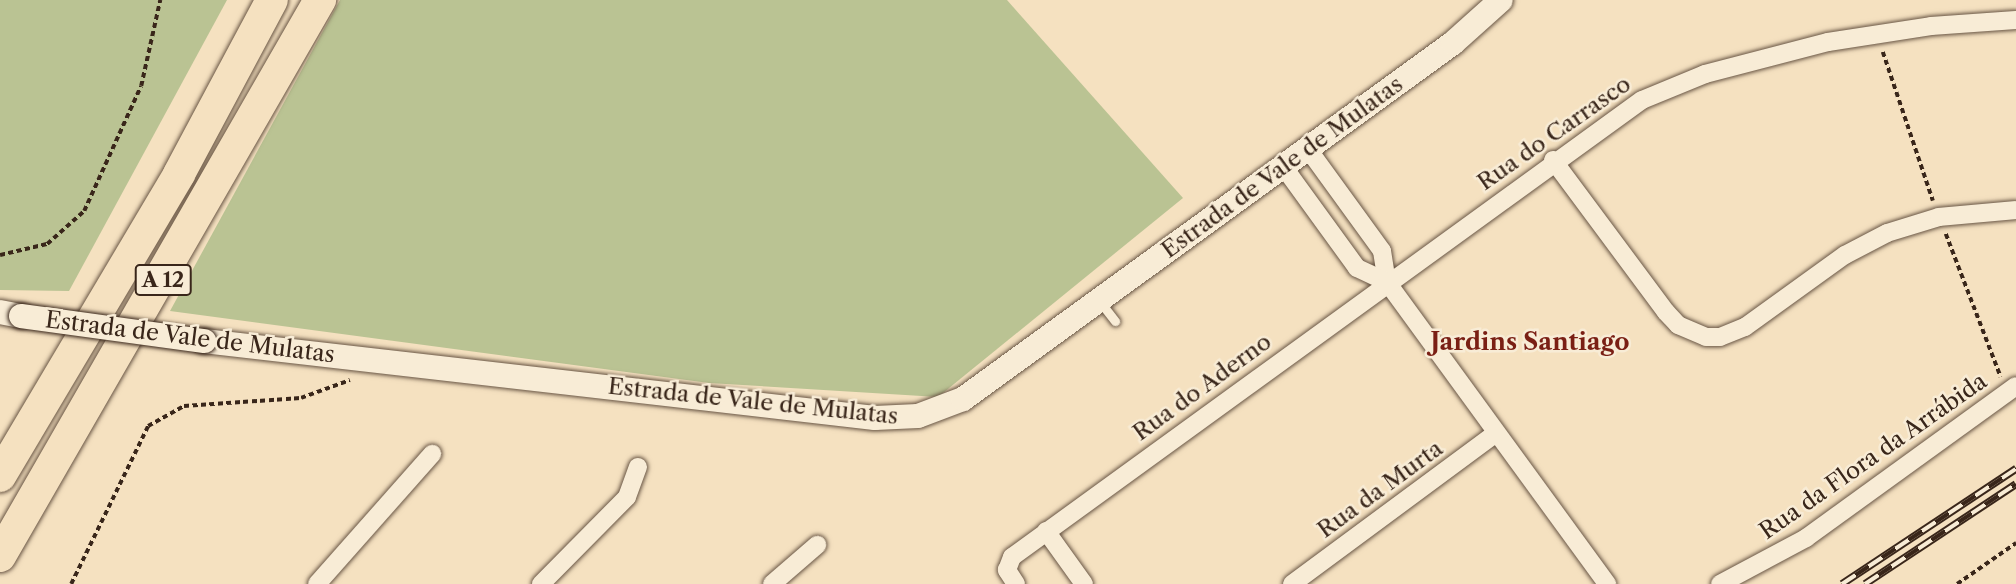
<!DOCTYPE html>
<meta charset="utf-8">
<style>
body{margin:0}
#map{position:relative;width:2016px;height:584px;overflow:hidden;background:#f5e1c0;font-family:"Libre Caslon Text",serif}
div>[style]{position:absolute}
.green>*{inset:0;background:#bac393}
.path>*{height:3.5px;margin-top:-1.75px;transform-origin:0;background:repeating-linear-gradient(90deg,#39261a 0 5px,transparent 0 8.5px)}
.roads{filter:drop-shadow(0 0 2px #685544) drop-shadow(0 0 2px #685544)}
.lane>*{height:9px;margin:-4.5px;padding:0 4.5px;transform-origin:4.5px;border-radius:4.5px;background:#f8ecd6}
.street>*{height:18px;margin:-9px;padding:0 9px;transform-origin:9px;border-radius:9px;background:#f8ecd6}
.secondary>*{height:24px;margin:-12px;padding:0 12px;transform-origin:12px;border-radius:12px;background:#f8ecd6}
.highway>*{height:32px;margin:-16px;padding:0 16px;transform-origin:16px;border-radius:16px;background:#f5e1c0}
.rail>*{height:8px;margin-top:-4px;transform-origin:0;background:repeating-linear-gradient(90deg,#f8ecd6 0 16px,#39261a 0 32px);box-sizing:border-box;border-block:2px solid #39261a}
.bridges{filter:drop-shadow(0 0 2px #39261a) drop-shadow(0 0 2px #39261a)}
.secondary-bridge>*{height:24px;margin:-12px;padding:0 12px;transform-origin:12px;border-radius:12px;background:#f8ecd6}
span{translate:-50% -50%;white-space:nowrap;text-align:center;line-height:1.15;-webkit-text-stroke:5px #f8ecd6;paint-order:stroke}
.shield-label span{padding:2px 5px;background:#f8ecd6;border:2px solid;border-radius:5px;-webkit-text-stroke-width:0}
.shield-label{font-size:21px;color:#39261a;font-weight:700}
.street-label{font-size:23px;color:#39261a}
.neighbourhood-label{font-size:24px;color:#7a1f14;font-weight:700}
</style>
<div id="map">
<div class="green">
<i style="clip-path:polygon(0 0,227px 0,69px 291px,0 290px)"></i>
<i style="clip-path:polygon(340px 0,1007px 0,1183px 198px,938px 397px,709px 383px,170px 311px)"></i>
</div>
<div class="path">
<i style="left:1883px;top:52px;width:157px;rotate:71.4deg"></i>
<i style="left:1946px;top:234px;width:153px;rotate:69deg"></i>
<i style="left:0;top:255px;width:48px;rotate:-13.2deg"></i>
<i style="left:47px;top:244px;width:50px;rotate:-41.7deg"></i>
<i style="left:84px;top:211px;width:137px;rotate:-65.5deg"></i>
<i style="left:141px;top:86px;width:88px;rotate:-77.5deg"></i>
<i style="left:71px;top:584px;width:176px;rotate:-64deg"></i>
<i style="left:148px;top:426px;width:41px;rotate:-29.1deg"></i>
<i style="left:184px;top:406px;width:117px;rotate:-3.9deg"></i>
<i style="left:301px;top:398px;width:52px;rotate:-20.2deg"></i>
<i style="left:1957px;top:584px;width:72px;rotate:-34.8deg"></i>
</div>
<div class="roads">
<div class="lane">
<i style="left:1101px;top:303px;width:23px;rotate:52deg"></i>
</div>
<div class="street">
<i style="left:1308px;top:149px;width:126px;rotate:54deg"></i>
<i style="left:1382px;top:251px;width:31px;rotate:81deg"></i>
<i style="left:1387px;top:282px;width:374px;rotate:53.9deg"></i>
<i style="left:1553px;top:160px;width:189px;rotate:53.4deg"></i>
<i style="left:1666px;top:312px;width:18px;rotate:47deg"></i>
<i style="left:1678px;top:325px;width:30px;rotate:23deg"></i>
<i style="left:1706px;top:337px;width:14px"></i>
<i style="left:1720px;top:337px;width:27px;rotate:-22deg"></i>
<i style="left:1745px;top:327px;width:123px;rotate:-35.8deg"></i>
<i style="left:1845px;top:255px;width:47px;rotate:-27.6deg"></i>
<i style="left:1887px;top:233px;width:54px;rotate:-17.1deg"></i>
<i style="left:1939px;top:217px;width:77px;rotate:-5.2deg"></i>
<i style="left:1283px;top:166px;width:126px;rotate:54deg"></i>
<i style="left:1357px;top:268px;width:33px;rotate:25deg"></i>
<i style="left:1046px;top:531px;width:65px;rotate:54.4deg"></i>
<i style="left:317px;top:584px;width:174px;rotate:-48.5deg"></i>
<i style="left:541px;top:584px;width:122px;rotate:-45.3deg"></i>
<i style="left:627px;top:497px;width:32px;rotate:-70deg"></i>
<i style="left:772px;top:584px;width:60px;rotate:-40.9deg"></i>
<i style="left:1016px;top:584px;width:17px;rotate:-123deg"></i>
<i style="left:1007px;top:570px;width:14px;rotate:-69deg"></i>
<i style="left:1012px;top:557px;width:778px;rotate:-35.96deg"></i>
<i style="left:1642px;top:100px;width:68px;rotate:-22.4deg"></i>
<i style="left:1705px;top:74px;width:127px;rotate:-14.6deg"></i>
<i style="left:1828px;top:42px;width:104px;rotate:-8.8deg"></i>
<i style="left:1931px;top:26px;width:85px;rotate:-4deg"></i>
<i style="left:1292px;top:584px;width:254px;rotate:-36.5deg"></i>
<i style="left:1720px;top:584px;width:98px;rotate:-28.1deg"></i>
<i style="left:1806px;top:538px;width:259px;rotate:-35.9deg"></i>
</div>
<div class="secondary">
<i style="left:0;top:312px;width:21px;rotate:11deg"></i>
<i style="left:204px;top:341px;width:675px;rotate:6.55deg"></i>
<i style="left:875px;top:418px;width:43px;rotate:-2.7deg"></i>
<i style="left:918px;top:416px;width:48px;rotate:-20.7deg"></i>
<i style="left:963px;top:399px;width:606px;rotate:-36deg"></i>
<i style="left:1453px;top:43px;width:64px;rotate:-41.9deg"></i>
</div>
<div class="highway">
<i style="left:0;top:476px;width:351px;rotate:-59.3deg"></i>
<i style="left:179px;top:174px;width:197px;rotate:-61.9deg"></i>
<i style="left:0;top:556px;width:642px;rotate:-60.08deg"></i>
</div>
</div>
<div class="rail">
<i style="left:1842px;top:584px;width:209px;rotate:-33.5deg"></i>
<i style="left:1865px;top:584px;width:181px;rotate:-33.5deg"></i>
</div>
<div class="bridges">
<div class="secondary-bridge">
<i style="left:21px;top:316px;width:185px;rotate:7.8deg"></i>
</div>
</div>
<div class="shield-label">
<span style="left:163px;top:280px">A 12</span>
</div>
<div class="street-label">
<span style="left:1554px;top:133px;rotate:-35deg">Rua do Carrasco</span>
<span style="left:1282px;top:167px;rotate:-36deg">Estrada de Vale de Mulatas</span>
<span style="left:190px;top:337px;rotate:7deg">Estrada de Vale de Mulatas</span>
<span style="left:1202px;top:387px;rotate:-36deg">Rua do Aderno</span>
<span style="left:753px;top:401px;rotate:6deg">Estrada de Vale de Mulatas</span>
<span style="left:1873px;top:456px;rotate:-35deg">Rua da Flora da Arrábida</span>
<span style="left:1380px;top:489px;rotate:-36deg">Rua da Murta</span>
</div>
<div class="neighbourhood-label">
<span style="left:1530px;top:342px">Jardins Santiago</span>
</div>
</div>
